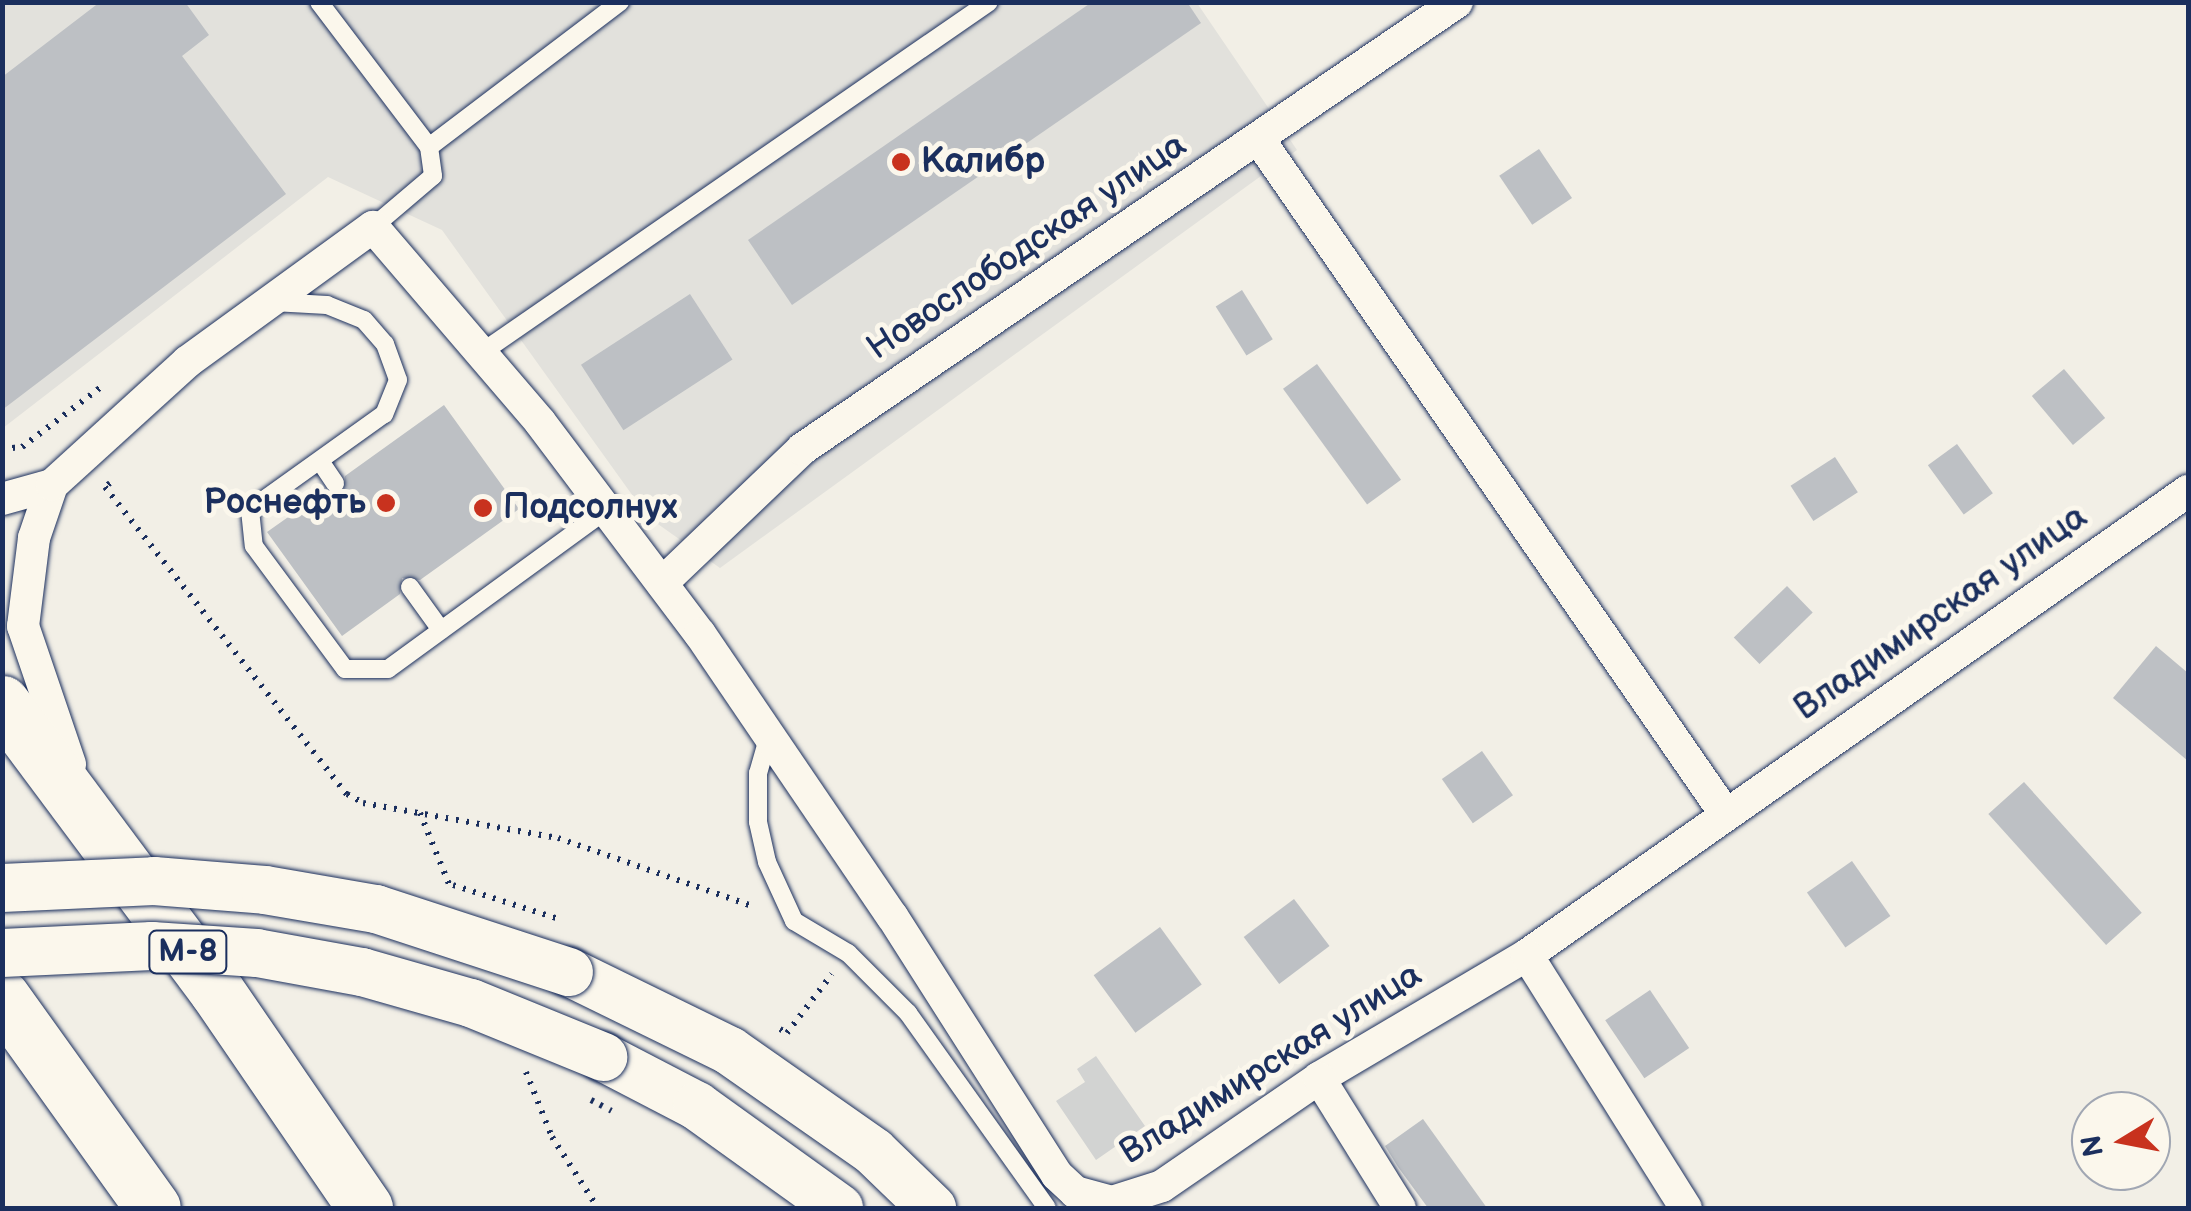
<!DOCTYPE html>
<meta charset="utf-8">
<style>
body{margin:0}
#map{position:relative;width:2191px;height:1211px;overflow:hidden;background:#f2efe6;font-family:"Balsamiq Sans",sans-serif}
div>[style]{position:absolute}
.built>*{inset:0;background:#e2e1dc}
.green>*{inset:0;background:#d2d3d2}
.building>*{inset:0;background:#bdc0c4;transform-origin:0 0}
.path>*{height:6px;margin-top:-3px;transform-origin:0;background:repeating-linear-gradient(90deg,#1b2f5e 0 2.5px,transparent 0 10.5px)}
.roads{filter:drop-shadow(0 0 2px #1b2f5e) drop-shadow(0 0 2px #1b2f5e)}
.lane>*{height:18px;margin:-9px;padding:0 9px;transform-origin:9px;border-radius:9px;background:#fbf7ec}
.street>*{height:32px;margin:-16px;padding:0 16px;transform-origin:16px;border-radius:16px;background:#fbf7ec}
.secondary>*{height:48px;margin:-24px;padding:0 24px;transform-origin:24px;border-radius:24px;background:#fbf7ec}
.highway>*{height:55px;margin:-27.5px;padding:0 27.5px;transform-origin:27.5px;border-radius:27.5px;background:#fbf7ec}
.path-bridge>*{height:6px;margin-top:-3px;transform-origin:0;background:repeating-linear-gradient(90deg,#1b2f5e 0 2.5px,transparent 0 10.5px)}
.bridges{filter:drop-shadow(0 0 2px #1b2f5e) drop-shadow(0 0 2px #1b2f5e)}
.secondary-bridge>*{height:48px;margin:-24px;padding:0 24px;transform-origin:24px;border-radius:24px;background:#fbf7ec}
.dots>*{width:28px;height:28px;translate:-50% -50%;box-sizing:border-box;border:5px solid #fbf7ec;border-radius:50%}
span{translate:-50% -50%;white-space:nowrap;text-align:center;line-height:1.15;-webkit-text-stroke:10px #fbf7ec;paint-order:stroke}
.shield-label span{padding:2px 8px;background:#fbf7ec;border:2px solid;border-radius:8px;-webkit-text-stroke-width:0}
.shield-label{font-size:32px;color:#1b2f5e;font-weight:700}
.poi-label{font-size:35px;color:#1b2f5e;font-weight:700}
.left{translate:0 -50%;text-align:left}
.right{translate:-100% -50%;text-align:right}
.street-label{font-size:35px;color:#1b2f5e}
.frame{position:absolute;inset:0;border:5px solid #1b2f5e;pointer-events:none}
.north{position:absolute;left:2071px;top:1091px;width:100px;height:100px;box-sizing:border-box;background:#fbf7ec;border:2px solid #a1a7b3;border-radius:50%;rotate:260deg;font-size:28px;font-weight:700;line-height:40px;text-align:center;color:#1b2f5e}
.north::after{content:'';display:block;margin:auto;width:35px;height:45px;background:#c8321e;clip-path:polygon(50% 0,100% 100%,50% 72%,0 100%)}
</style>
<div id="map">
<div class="built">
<i style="clip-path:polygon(3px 3px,1197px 3px,1297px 150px,720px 568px,648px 517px,442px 230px,328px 177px,3px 428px)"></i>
</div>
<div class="green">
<i style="clip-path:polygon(1096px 1056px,1145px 1126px,1096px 1160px,1056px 1101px,1085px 1082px,1077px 1069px)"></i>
</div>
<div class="building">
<i style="clip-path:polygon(100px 2px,185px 2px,209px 35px,182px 56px,286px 194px,2px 410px,2px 77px)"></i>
<i style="clip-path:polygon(1092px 2px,1187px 2px,1201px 23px,792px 305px,748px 240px)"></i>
<i style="left:1539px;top:149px;width:59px;height:48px;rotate:56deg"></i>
<i style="left:1242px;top:290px;width:58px;height:31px;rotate:58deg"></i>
<i style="left:690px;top:294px;width:78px;height:130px;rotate:57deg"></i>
<i style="left:1317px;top:364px;width:143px;height:42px;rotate:54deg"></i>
<i style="left:2064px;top:369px;width:64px;height:42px;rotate:50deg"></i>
<i style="clip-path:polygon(444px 405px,519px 509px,420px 580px,402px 578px,400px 594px,342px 636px,267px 532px,325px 491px,343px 493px,345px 476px)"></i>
<i style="left:1957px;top:444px;width:61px;height:36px;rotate:54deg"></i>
<i style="left:1835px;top:457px;width:42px;height:53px;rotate:57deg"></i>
<i style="left:1787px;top:586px;width:37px;height:74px;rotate:46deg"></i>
<i style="clip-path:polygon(2156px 646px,2188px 673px,2188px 761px,2113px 698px)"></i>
<i style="left:1482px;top:751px;width:54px;height:49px;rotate:55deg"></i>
<i style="left:2024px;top:782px;width:176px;height:48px;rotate:48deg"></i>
<i style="left:1852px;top:861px;width:67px;height:55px;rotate:55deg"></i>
<i style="left:1294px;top:899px;width:59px;height:63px;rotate:53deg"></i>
<i style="left:1160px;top:927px;width:71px;height:82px;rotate:54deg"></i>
<i style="left:1650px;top:990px;width:70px;height:54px;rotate:56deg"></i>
<i style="clip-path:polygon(1423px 1119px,1487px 1208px,1428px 1208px,1398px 1167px,1385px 1146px)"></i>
</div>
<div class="path">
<i style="left:2px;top:449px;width:20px;rotate:-6deg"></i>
<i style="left:22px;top:447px;width:104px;rotate:-37.2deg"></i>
<i style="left:110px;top:483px;width:6px;rotate:141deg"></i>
<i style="left:105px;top:487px;width:391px;rotate:51.8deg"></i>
<i style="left:347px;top:794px;width:18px;rotate:29deg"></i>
<i style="left:363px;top:803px;width:198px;rotate:10.2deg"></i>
<i style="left:558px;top:838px;width:209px;rotate:19.3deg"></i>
<i style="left:420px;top:813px;width:82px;rotate:67.8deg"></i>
<i style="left:780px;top:1029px;width:8px;rotate:30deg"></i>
<i style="left:787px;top:1033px;width:74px;rotate:-52.7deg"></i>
<i style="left:526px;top:1072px;width:70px;rotate:68.2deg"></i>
<i style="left:552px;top:1137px;width:85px;rotate:57.1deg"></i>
</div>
<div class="roads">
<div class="lane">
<i style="left:319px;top:2px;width:182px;rotate:52.8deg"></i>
<i style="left:429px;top:147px;width:29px;rotate:82deg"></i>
<i style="left:433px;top:176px;width:79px;rotate:139.6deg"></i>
<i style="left:429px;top:147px;width:240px;rotate:-37.2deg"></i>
<i style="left:273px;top:302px;width:54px;rotate:3.2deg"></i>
<i style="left:327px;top:305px;width:40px;rotate:22deg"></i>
<i style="left:364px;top:320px;width:32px;rotate:49deg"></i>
<i style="left:385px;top:344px;width:38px;rotate:70deg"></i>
<i style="left:398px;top:380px;width:37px;rotate:112deg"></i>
<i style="left:384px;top:414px;width:165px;rotate:144.4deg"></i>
<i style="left:250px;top:510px;width:36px;rotate:84deg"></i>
<i style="left:254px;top:546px;width:153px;rotate:53.5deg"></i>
<i style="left:345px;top:669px;width:43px"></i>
<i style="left:388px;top:669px;width:270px;rotate:-36.1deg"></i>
<i style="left:481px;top:353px;width:617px;rotate:-34.64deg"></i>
<i style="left:320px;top:461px;width:27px;rotate:56deg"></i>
<i style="left:410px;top:587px;width:53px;rotate:54.2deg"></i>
<i style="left:769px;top:735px;width:40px;rotate:106deg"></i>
<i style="left:758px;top:773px;width:49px;rotate:90deg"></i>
<i style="left:758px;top:822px;width:41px;rotate:77.3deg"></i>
<i style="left:767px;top:862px;width:65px;rotate:65.4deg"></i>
<i style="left:794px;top:921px;width:63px;rotate:30.7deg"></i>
<i style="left:848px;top:953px;width:85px;rotate:45deg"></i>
<i style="left:908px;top:1013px;width:239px;rotate:54.5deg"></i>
</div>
<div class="street">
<i style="left:1258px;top:138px;width:819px;rotate:55.34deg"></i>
<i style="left:52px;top:485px;width:56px;rotate:108.8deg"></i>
<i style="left:34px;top:538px;width:89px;rotate:97.1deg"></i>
<i style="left:23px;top:626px;width:146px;rotate:71.2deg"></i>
<i style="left:2px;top:499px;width:52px;rotate:-15.6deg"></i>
<i style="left:52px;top:485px;width:183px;rotate:-42.3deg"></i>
<i style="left:187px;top:362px;width:230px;rotate:-36deg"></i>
<i style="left:373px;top:227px;width:257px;rotate:49.4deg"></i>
<i style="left:540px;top:422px;width:266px;rotate:53deg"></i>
<i style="left:700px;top:634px;width:341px;rotate:55.8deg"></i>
<i style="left:892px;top:916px;width:307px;rotate:57.5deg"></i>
<i style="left:1057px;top:1175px;width:25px;rotate:43deg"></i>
<i style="left:1075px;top:1192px;width:38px;rotate:15deg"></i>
<i style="left:1112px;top:1202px;width:52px;rotate:-17.7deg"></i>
<i style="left:1162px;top:1186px;width:191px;rotate:-34.5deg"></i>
<i style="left:1319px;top:1078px;width:242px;rotate:-30.6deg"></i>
<i style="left:1527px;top:955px;width:808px;rotate:-35.07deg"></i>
<i style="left:662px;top:583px;width:194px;rotate:-43.7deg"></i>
<i style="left:802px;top:449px;width:793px;rotate:-34.31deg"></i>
<i style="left:1527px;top:955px;width:299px;rotate:57.9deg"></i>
<i style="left:1319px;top:1078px;width:153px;rotate:58.1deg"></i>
</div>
<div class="secondary">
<i style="left:569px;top:972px;width:179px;rotate:26.1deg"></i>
<i style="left:730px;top:1051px;width:176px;rotate:35deg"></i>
<i style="left:874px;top:1152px;width:81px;rotate:44deg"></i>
<i style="left:603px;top:1057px;width:106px;rotate:27.5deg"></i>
<i style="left:697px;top:1106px;width:175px;rotate:35.7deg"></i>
</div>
<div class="highway">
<i style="left:2px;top:703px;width:358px;rotate:53.3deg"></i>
<i style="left:216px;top:990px;width:264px;rotate:55.6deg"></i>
<i style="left:2px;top:997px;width:259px;rotate:54.4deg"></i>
</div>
</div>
<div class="path-bridge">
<i style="left:453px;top:885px;width:108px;rotate:17.8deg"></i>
<i style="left:591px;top:1100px;width:26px;rotate:28deg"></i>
</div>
<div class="bridges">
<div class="secondary-bridge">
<i style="left:2px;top:888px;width:152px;rotate:-2.6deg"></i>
<i style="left:154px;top:881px;width:111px;rotate:4.6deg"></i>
<i style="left:265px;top:890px;width:113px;rotate:9.7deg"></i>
<i style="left:376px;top:909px;width:203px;rotate:18.1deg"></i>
<i style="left:2px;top:953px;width:150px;rotate:-2.7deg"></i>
<i style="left:152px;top:946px;width:105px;rotate:3.8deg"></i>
<i style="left:257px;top:953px;width:107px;rotate:10.3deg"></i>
<i style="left:362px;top:972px;width:113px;rotate:15.9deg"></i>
<i style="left:471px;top:1003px;width:143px;rotate:22.2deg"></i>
</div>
</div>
<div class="dots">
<i style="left:901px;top:162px;background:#c8321e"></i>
<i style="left:386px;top:503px;background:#c8321e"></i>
<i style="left:483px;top:508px;background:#c8321e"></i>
</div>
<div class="shield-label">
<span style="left:188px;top:952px">М-8</span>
</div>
<div class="poi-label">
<span class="left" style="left:921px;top:162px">Калибр</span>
<span class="right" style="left:366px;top:503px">Роснефть</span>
<span class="left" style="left:503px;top:508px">Подсолнух</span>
</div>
<div class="street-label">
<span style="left:1027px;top:247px;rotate:-34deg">Новослободская улица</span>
<span style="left:1941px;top:613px;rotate:-35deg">Владимирская улица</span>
<span style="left:1271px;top:1064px;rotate:-32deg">Владимирская улица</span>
</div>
<div class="frame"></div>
<div class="north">N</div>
</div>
